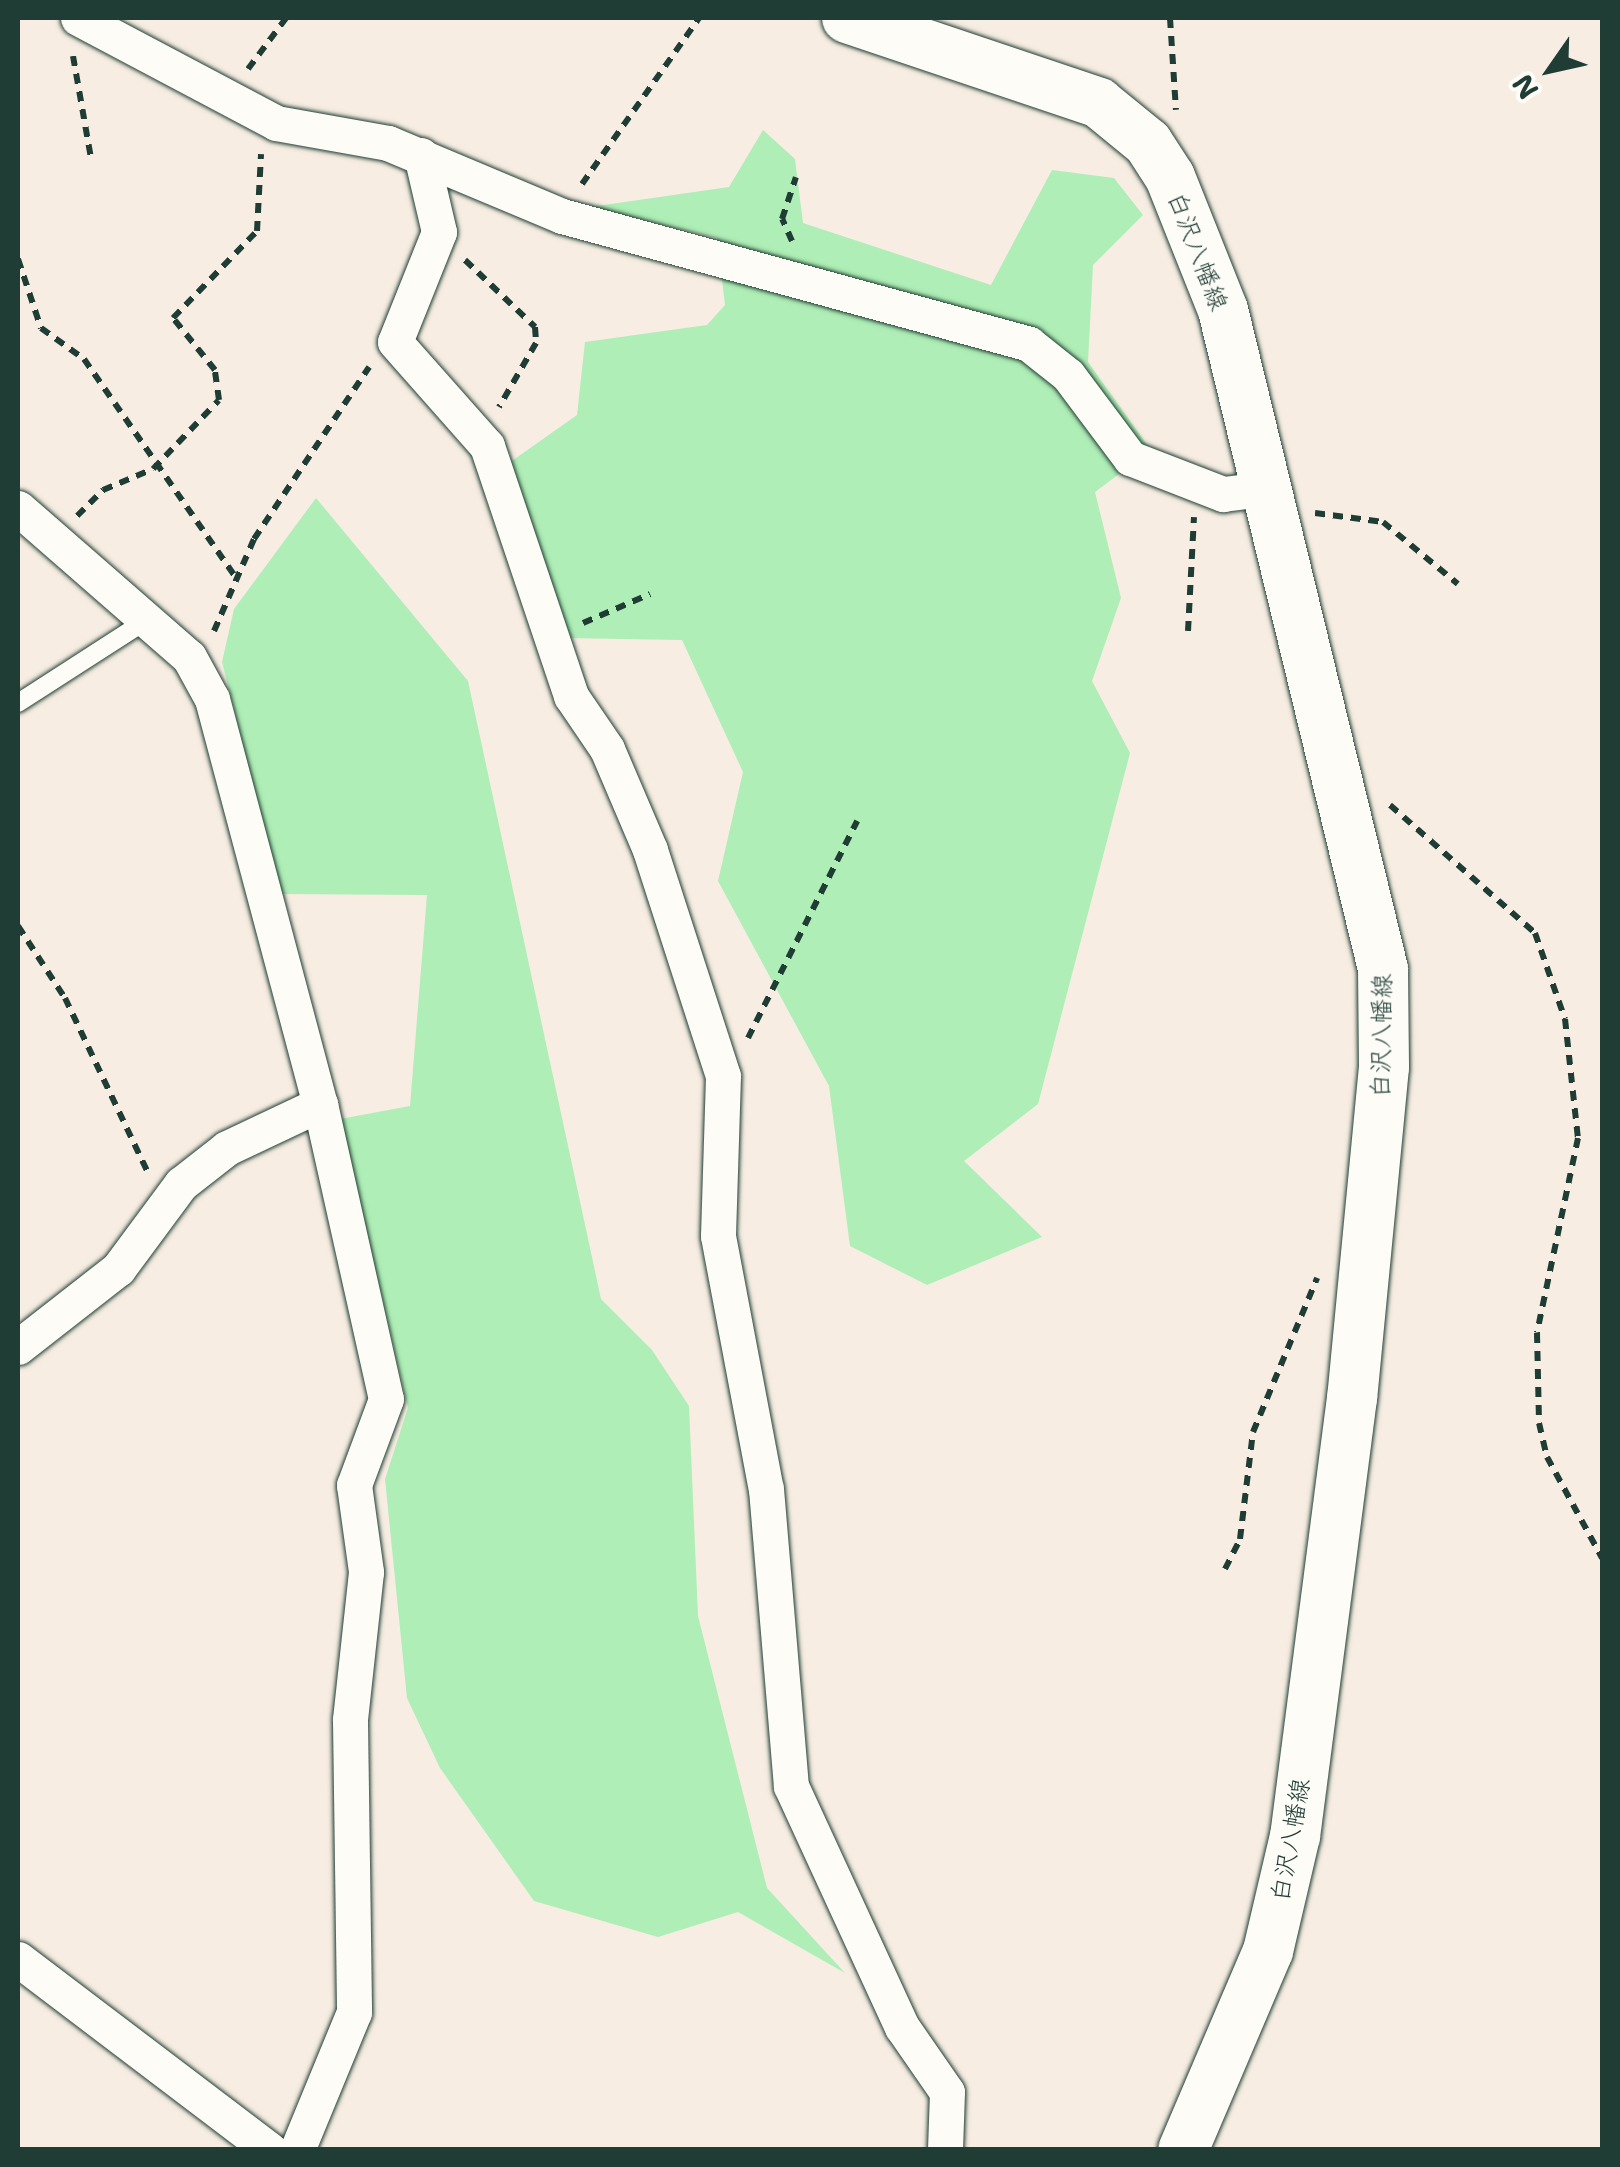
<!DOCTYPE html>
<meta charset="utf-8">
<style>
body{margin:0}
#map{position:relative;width:1620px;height:2167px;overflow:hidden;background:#f7ede2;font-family:"Shantell Sans","Klee One",sans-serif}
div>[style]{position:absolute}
.green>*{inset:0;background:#afeeb6}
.path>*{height:6px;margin-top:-3px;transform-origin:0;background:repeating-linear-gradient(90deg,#1f3d34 0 10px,transparent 0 18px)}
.roads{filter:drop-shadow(0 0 2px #1f3d34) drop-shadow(0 0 2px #1f3d34)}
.lane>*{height:18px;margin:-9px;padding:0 9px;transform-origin:9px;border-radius:9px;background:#fdfcf7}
.street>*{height:35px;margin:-17.5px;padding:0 17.5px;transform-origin:17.5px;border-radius:17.5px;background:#fdfcf7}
.secondary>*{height:50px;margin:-25px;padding:0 25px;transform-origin:25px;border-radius:25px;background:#fdfcf7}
span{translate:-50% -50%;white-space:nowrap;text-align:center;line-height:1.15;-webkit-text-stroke:8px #fdfcf7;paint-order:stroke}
.street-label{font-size:25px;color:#1f3d34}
.frame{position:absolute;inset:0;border:20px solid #1f3d34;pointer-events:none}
.north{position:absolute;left:1500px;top:20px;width:100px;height:100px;-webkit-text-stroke:8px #fdfcf7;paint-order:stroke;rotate:236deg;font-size:28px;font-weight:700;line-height:40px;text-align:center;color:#1f3d34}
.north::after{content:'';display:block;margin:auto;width:35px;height:45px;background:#1f3d34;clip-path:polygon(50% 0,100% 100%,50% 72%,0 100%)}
</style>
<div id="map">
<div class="green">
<i style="clip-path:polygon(763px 130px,795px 159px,803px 223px,991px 285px,1052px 170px,1114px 178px,1143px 215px,1093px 265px,1088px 362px,1151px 450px,1095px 492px,1121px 598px,1092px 681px,1130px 753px,1038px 1104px,964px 1161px,1042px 1237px,927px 1285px,850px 1246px,829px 1086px,718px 881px,743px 772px,682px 640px,564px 638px,509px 463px,577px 415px,585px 342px,707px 325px,725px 305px,717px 238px,590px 207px,729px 187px)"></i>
<i style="clip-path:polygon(316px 498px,468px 681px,601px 1299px,652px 1350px,689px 1406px,698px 1616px,767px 1888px,845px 1973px,738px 1912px,658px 1937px,534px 1901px,440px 1768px,407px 1698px,385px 1479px,408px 1408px,340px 1119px,410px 1106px,427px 895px,281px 894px,222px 662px,234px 609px)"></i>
</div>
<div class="path">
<i style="left:1170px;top:18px;width:92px;rotate:86.3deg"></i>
<i style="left:73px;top:56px;width:104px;rotate:80deg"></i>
<i style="left:248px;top:69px;width:64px;rotate:-53.3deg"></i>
<i style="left:582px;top:184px;width:203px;rotate:-54.8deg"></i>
<i style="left:792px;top:241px;width:24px;rotate:-114deg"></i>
<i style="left:782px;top:219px;width:44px;rotate:-71.6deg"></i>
<i style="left:18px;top:259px;width:73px;rotate:71.6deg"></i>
<i style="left:41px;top:328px;width:53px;rotate:35.8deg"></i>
<i style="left:84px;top:359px;width:267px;rotate:55.2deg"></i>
<i style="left:465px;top:260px;width:97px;rotate:43.7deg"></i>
<i style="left:535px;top:327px;width:16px;rotate:86deg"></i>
<i style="left:536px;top:343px;width:74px;rotate:120deg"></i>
<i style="left:1315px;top:513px;width:69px;rotate:7.5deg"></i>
<i style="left:1383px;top:522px;width:97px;rotate:39.6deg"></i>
<i style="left:77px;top:516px;width:37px;rotate:-45deg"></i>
<i style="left:103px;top:490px;width:54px;rotate:-22.8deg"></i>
<i style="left:153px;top:469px;width:95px;rotate:-46.3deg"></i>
<i style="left:219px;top:400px;width:30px;rotate:-98deg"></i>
<i style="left:215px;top:370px;width:67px;rotate:-128.9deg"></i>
<i style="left:173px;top:318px;width:121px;rotate:-46deg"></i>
<i style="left:257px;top:231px;width:77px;rotate:-87deg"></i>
<i style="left:583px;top:623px;width:73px;rotate:-23.4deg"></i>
<i style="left:214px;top:631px;width:100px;rotate:-66.5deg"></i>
<i style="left:254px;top:539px;width:207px;rotate:-56.2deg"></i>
<i style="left:1188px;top:631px;width:114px;rotate:-87deg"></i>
<i style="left:1390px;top:805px;width:193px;rotate:41.4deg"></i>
<i style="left:1535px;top:933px;width:91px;rotate:70.8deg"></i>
<i style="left:1565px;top:1019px;width:120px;rotate:83.8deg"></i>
<i style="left:1578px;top:1138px;width:199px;rotate:101.9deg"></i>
<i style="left:1537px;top:1333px;width:90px;rotate:88.7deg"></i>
<i style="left:1539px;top:1423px;width:35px;rotate:77deg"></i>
<i style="left:1547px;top:1457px;width:115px;rotate:61.4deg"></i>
<i style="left:18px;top:926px;width:86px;rotate:56.9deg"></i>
<i style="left:65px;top:998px;width:191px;rotate:64.6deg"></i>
<i style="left:748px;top:1038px;width:243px;rotate:-63.3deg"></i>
<i style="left:1225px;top:1569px;width:34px;rotate:-63deg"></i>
<i style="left:1240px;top:1539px;width:108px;rotate:-83.1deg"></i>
<i style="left:1253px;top:1432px;width:167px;rotate:-67.4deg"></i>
</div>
<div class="roads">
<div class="lane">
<i style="left:18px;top:703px;width:153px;rotate:-32.8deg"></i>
</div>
<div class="street">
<i style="left:78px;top:18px;width:224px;rotate:27.9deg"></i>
<i style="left:276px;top:123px;width:114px;rotate:10.1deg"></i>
<i style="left:388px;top:143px;width:189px;rotate:22.8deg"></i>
<i style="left:562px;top:216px;width:484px;rotate:15.3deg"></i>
<i style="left:1029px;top:344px;width:50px;rotate:38.5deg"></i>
<i style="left:1068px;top:375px;width:104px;rotate:53.2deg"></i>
<i style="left:1130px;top:458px;width:100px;rotate:21.2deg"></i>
<i style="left:1223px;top:494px;width:41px;rotate:-7deg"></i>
<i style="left:421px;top:155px;width:79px;rotate:76.8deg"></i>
<i style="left:439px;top:232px;width:118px;rotate:111.8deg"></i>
<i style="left:395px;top:342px;width:139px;rotate:48.5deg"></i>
<i style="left:487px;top:446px;width:264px;rotate:71.4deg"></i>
<i style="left:571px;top:696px;width:64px;rotate:55.8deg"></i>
<i style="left:607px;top:749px;width:110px;rotate:66.9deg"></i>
<i style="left:650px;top:850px;width:237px;rotate:72.1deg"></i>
<i style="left:723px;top:1076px;width:160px;rotate:91.8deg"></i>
<i style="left:718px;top:1236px;width:258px;rotate:79.3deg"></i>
<i style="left:766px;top:1489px;width:298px;rotate:85.2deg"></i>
<i style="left:791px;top:1786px;width:265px;rotate:65.3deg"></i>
<i style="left:902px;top:2027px;width:79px;rotate:55.3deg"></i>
<i style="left:947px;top:2092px;width:58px;rotate:92deg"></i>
<i style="left:18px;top:508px;width:227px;rotate:41.1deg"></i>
<i style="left:189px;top:657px;width:48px;rotate:61.3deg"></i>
<i style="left:212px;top:699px;width:419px;rotate:75.1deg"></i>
<i style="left:320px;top:1104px;width:302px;rotate:77.4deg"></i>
<i style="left:386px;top:1399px;width:92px;rotate:110.4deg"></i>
<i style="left:354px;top:1485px;width:88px;rotate:82.1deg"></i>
<i style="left:366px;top:1572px;width:149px;rotate:96.2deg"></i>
<i style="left:350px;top:1720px;width:292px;rotate:89.2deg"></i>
<i style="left:354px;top:2012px;width:149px;rotate:112.4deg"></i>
<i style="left:18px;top:1347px;width:127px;rotate:-38deg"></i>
<i style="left:118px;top:1269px;width:106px;rotate:-53.5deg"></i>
<i style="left:181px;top:1184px;width:58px;rotate:-38deg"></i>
<i style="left:227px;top:1148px;width:103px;rotate:-25.3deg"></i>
<i style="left:18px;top:1959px;width:316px;rotate:37.2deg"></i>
</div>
<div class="secondary">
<i style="left:847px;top:18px;width:266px;rotate:18.6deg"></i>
<i style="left:1099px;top:103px;width:63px;rotate:39.2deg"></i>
<i style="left:1148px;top:143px;width:40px;rotate:57.1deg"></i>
<i style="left:1170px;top:177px;width:143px;rotate:68.3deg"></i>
<i style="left:1223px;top:310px;width:678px;rotate:76.35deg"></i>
<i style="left:1383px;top:969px;width:98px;rotate:89.4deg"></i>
<i style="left:1384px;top:1067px;width:333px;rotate:95.5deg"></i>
<i style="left:1352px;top:1398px;width:442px;rotate:97.4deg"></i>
<i style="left:1295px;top:1836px;width:118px;rotate:103.2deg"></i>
<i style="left:1268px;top:1951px;width:216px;rotate:113.1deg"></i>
</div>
</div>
<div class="street-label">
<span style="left:1198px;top:251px;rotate:69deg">白沢八幡線</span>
<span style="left:1381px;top:1036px;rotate:-89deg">白沢八幡線</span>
<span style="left:1290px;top:1840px;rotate:-80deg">白沢八幡線</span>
</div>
<div class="frame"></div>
<div class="north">N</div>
</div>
